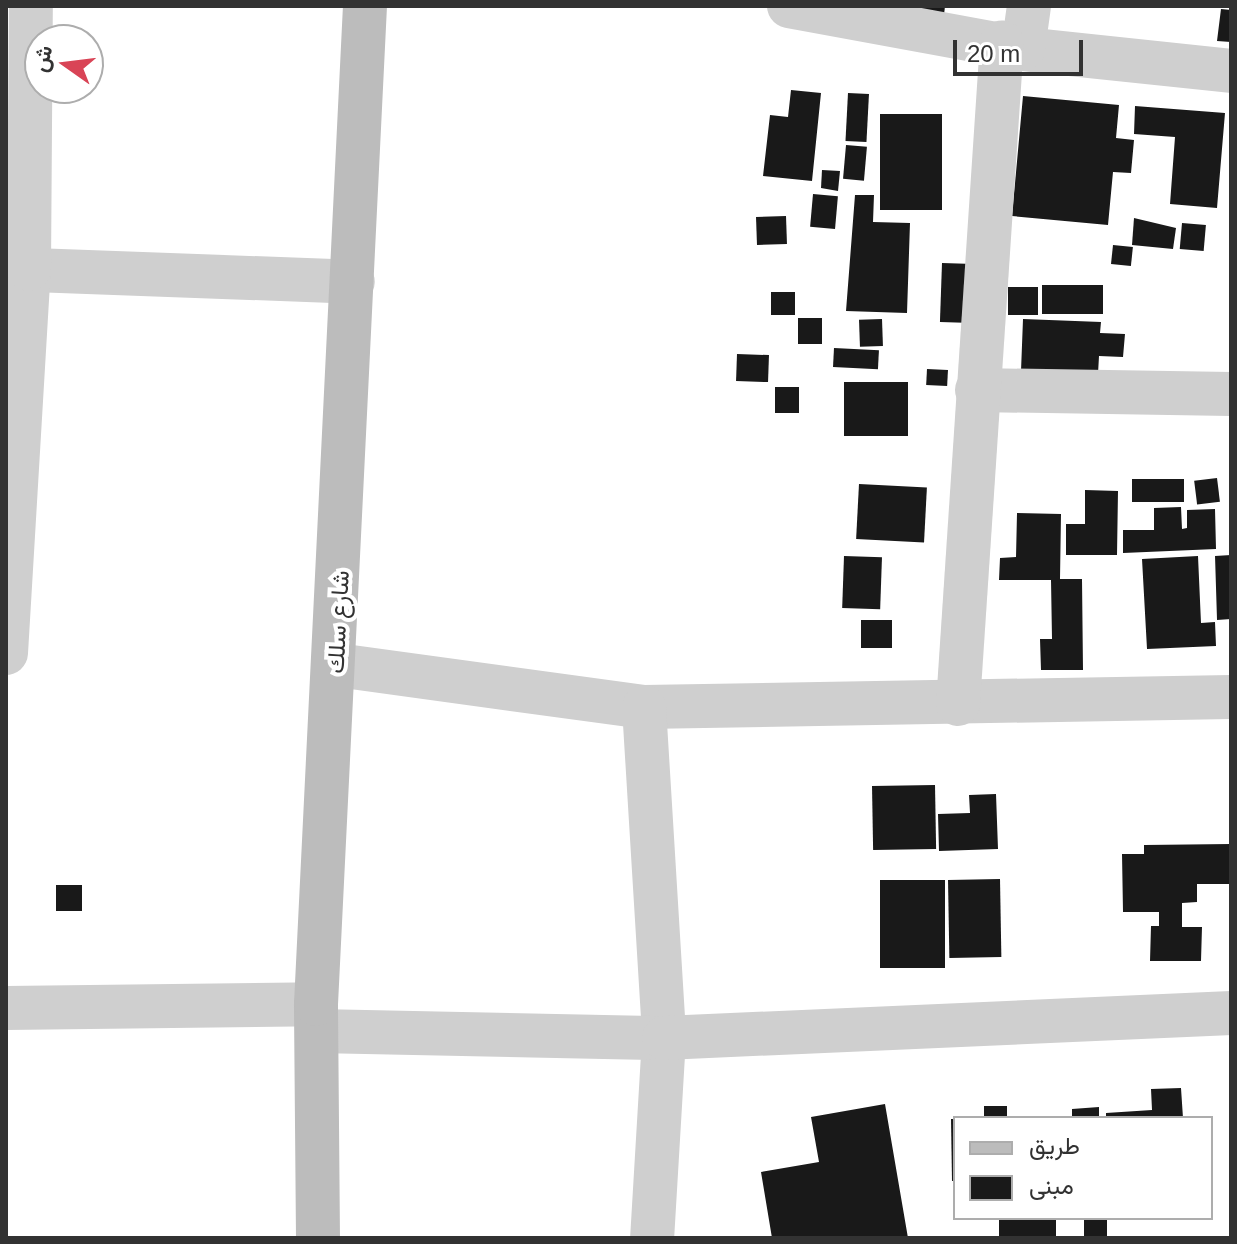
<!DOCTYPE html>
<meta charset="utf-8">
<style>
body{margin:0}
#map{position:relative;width:1237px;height:1244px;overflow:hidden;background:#fff;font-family:Helvetica,Vazirmatn,sans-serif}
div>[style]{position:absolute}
.building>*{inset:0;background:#191919;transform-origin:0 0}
.street>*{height:44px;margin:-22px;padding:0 22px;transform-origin:22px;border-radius:22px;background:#cfcfcf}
.secondary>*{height:44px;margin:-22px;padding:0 22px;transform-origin:22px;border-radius:22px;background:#bcbcbc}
span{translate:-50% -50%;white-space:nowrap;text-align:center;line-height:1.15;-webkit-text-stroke:8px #fff;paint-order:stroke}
.street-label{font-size:24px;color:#323232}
.frame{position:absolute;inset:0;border:8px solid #323232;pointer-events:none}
.legend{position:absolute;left:953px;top:1116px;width:260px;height:104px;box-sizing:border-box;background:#fff;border:2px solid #adadad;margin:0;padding:10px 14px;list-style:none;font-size:24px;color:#323232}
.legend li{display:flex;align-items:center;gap:16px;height:40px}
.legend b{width:40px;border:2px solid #adadad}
.north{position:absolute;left:24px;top:24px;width:80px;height:80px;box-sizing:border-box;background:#fff;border:2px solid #adadad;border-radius:50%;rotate:284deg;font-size:22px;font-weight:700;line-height:32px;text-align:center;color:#323232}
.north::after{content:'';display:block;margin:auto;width:28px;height:36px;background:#d94456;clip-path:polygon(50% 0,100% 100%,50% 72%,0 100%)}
.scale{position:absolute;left:953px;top:40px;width:130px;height:36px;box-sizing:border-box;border:4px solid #323232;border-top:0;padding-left:10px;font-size:24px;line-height:28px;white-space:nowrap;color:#323232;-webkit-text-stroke:6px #fff;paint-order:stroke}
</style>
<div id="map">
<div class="building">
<i style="clip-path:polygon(904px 6px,945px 6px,944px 15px)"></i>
<i style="clip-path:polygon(1221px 9px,1231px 10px,1231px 42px,1217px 41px)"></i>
<i style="clip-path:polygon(791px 90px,821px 93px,812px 181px,763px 176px,770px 115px,788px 117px)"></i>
<i style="left:848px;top:93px;width:21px;height:48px;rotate:3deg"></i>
<i style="clip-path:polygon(1023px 96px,1119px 105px,1116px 138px,1134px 140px,1131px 173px,1113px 172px,1108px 225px,1012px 216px)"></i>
<i style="clip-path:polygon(1135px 106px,1225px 113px,1217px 208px,1170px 204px,1175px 137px,1134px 134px)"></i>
<i style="left:880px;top:114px;width:62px;height:96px"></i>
<i style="left:846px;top:145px;width:21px;height:34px;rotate:5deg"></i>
<i style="clip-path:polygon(822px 170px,840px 171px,838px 191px,821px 188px)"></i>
<i style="left:813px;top:194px;width:25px;height:33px;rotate:5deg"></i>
<i style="clip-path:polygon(855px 195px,874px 195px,873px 222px,910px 223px,907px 313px,846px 311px)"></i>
<i style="left:786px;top:216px;width:28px;height:30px;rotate:88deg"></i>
<i style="clip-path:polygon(1134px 218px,1176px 228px,1173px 249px,1132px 245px)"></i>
<i style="left:1182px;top:223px;width:24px;height:26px;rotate:5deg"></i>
<i style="left:1113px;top:245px;width:20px;height:19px;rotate:6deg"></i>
<i style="left:942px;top:263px;width:24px;height:59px;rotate:2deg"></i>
<i style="left:1042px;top:285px;width:61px;height:29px"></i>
<i style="left:1008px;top:287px;width:30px;height:28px"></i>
<i style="left:771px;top:292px;width:24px;height:23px"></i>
<i style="left:798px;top:318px;width:24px;height:26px"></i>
<i style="left:882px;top:319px;width:27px;height:23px;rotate:88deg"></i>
<i style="clip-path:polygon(1023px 319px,1101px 322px,1100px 333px,1125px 334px,1123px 357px,1099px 356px,1098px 374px,1021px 371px)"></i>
<i style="left:834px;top:348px;width:45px;height:19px;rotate:3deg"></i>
<i style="left:737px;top:354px;width:32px;height:27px;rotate:2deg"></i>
<i style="left:927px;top:369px;width:21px;height:16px;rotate:3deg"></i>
<i style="left:844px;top:382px;width:64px;height:54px"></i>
<i style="left:775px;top:387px;width:24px;height:26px"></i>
<i style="left:1217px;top:478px;width:24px;height:23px;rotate:83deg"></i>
<i style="left:1184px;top:479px;width:23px;height:52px;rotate:90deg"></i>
<i style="left:859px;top:484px;width:68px;height:55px;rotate:3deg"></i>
<i style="clip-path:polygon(1085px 490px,1118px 491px,1117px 555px,1066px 555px,1066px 524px,1085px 524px)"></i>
<i style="clip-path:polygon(1181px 507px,1182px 529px,1187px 528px,1187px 510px,1215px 509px,1216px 549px,1123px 553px,1123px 530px,1154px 530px,1154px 508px)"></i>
<i style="clip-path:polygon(1017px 513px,1061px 514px,1060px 579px,1082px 579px,1083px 670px,1041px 670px,1040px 639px,1052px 639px,1051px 580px,999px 580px,1000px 558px,1016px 557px)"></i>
<i style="clip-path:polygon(1231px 555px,1231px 619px,1217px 620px,1215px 556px)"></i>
<i style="left:844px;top:556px;width:38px;height:52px;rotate:2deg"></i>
<i style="clip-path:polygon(1198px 556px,1201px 623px,1215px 622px,1216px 646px,1147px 649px,1142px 559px)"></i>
<i style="left:861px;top:620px;width:31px;height:28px"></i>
<i style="left:935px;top:785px;width:64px;height:63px;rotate:89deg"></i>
<i style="clip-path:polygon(996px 794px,998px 849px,939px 851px,938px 814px,970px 813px,969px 795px)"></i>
<i style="clip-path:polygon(1231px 844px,1231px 884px,1197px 884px,1197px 902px,1182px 903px,1182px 927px,1202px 927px,1201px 961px,1150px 961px,1151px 926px,1159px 926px,1159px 912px,1123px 912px,1122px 854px,1144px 854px,1144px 845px)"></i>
<i style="left:1000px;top:879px;width:78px;height:52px;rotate:89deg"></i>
<i style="left:945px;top:880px;width:88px;height:65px;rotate:90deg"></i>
<i style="left:56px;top:885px;width:26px;height:26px"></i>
<i style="clip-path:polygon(1181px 1088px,1183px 1118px,1106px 1118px,1106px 1113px,1152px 1110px,1151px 1089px)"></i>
<i style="clip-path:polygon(885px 1104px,908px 1238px,772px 1238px,761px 1172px,819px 1162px,811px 1117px)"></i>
<i style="left:1007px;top:1106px;width:12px;height:23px;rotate:90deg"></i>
<i style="clip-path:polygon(1099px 1107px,1099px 1118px,1072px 1118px,1072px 1109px)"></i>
<i style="clip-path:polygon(951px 1119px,955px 1119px,955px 1181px,952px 1181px)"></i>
<i style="left:999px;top:1218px;width:57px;height:20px"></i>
<i style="left:1084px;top:1218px;width:23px;height:20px"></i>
</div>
<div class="street">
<i style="left:789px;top:6px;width:238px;rotate:10.4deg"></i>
<i style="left:1023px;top:49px;width:209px;rotate:6deg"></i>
<i style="left:1023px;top:49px;width:43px;rotate:-82.1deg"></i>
<i style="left:6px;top:269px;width:347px;rotate:2.1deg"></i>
<i style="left:977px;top:390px;width:254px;rotate:0.9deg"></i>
<i style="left:6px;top:653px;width:385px;rotate:-86.6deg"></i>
<i style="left:29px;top:269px;width:263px;rotate:-89.6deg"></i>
<i style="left:337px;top:665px;width:310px;rotate:7.8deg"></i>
<i style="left:644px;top:707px;width:587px;rotate:-0.98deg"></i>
<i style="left:958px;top:704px;width:663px;rotate:-86.2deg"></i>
<i style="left:644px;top:707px;width:332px;rotate:86.5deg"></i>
<i style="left:664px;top:1038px;width:200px;rotate:93.4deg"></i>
<i style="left:6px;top:1008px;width:310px;rotate:-0.7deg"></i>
<i style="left:317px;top:1031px;width:347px;rotate:1.2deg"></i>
<i style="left:664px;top:1038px;width:568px;rotate:-2.52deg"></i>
</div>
<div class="secondary">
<i style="left:318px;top:1238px;width:234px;rotate:-90.5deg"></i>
<i style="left:316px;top:1004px;width:999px;rotate:-87.19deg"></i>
</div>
<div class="street-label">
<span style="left:338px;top:622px;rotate:-87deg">شارع سلك</span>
</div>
<div class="frame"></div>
<ul class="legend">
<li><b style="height:10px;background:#bcbcbc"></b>طريق</li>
<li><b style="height:22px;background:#191919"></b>مبنى</li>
</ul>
<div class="north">ش</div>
<div class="scale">20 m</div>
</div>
